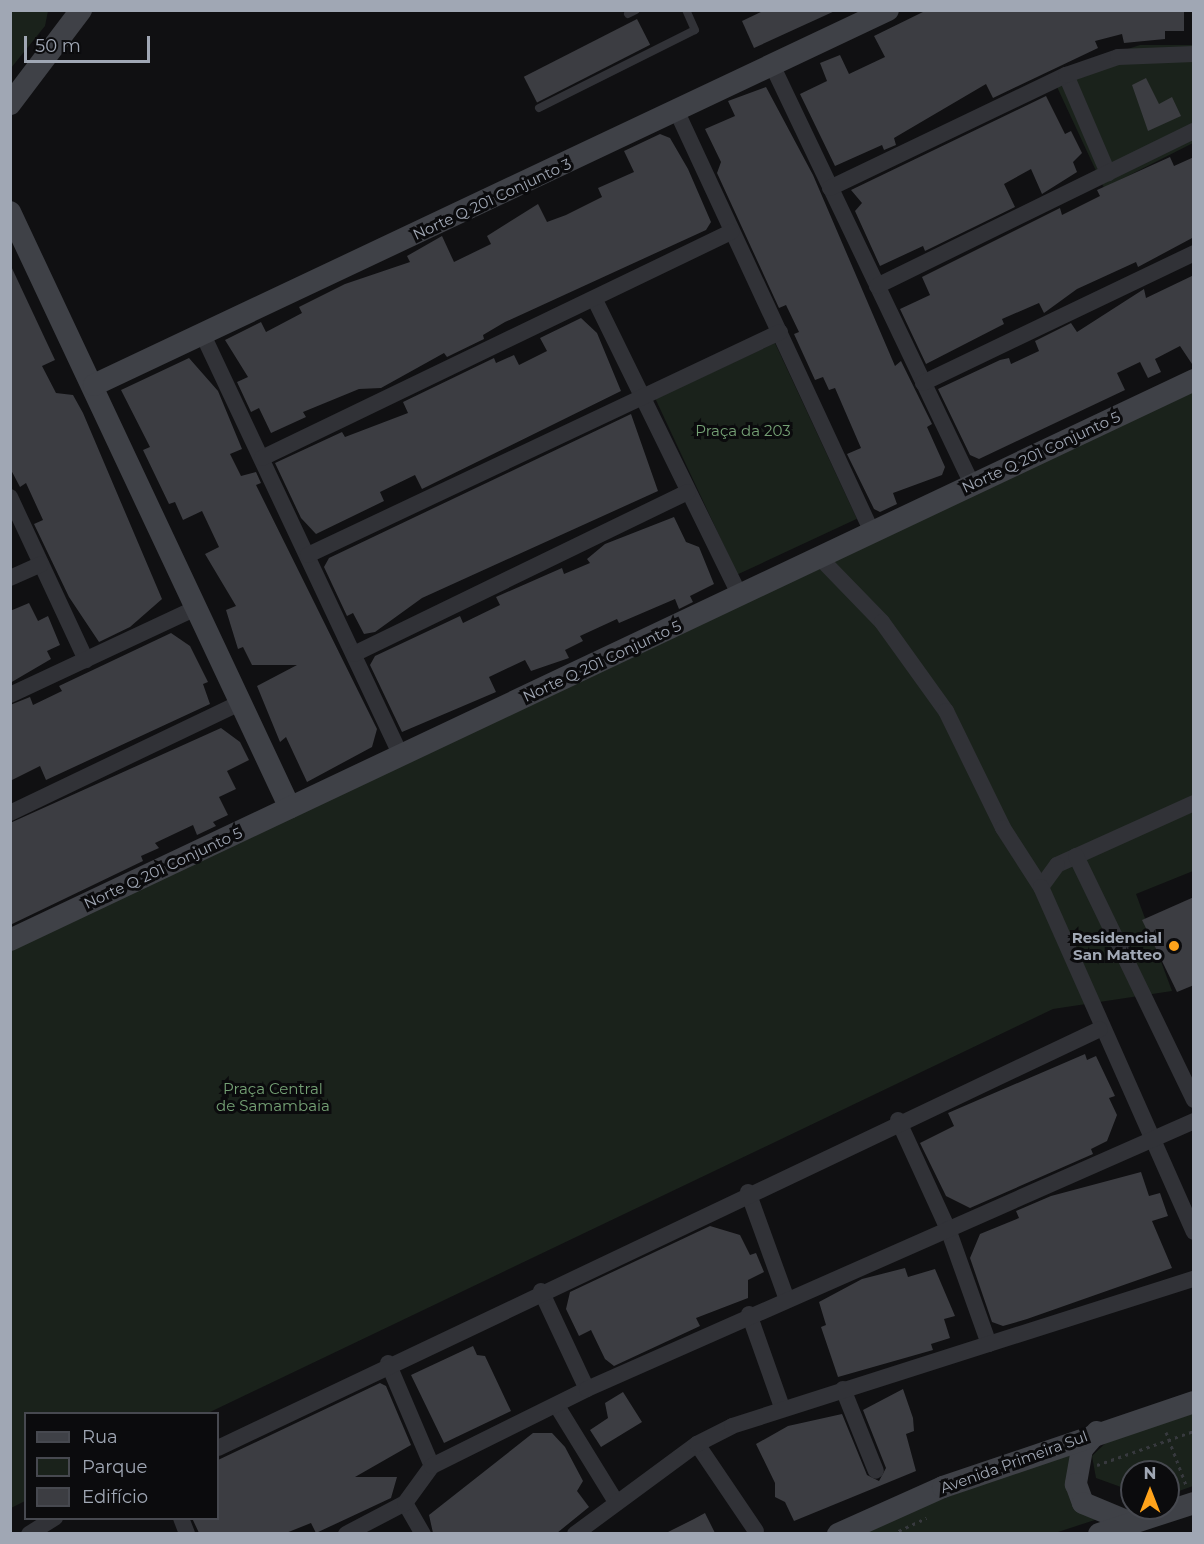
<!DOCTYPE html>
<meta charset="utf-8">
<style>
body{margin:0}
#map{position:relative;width:1204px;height:1544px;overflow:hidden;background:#101012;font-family:Montserrat,sans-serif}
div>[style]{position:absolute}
.green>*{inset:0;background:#1a221b;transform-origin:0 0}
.building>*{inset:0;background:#3c3d42;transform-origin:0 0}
.path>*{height:3px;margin-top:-1.5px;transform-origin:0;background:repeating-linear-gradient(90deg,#37393e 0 3px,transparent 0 7.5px)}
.lane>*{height:8px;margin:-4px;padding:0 4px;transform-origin:4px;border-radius:4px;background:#313237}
.street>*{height:16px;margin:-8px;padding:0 8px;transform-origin:8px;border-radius:8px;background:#313237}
.secondary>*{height:22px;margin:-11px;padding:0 11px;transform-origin:11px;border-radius:11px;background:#3f4147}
.dots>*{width:16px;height:16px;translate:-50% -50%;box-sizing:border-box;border:3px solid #0b0b0d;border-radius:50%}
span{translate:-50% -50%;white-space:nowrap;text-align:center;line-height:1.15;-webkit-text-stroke:6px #0b0b0d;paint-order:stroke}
.street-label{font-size:15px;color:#a0a7b4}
.park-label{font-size:15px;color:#75a175}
.poi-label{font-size:15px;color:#a0a7b4;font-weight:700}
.right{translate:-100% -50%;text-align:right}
.frame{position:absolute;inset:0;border:12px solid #a0a7b4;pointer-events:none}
.legend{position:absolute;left:24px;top:1412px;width:195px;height:108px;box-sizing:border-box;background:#0b0b0d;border:2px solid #474950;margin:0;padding:8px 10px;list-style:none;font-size:18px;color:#a0a7b4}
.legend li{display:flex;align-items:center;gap:12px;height:30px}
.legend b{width:30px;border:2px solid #474950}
.north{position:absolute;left:1120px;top:1460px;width:60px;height:60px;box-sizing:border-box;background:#0b0b0d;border:2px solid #474950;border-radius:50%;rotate:0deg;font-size:16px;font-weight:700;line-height:24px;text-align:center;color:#a0a7b4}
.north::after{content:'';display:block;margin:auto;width:21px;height:27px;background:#ffa31b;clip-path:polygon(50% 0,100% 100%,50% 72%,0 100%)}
.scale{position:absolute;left:24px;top:36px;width:126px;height:27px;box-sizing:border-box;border:3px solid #a0a7b4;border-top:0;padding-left:8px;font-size:18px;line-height:21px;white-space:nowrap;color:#a0a7b4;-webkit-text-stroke:4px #0b0b0d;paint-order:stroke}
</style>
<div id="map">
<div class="green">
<i style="clip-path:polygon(11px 10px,48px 11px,45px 26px,11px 68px)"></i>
<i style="clip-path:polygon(1140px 45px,1193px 45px,1193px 143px,1104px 188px,1051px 74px)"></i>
<i style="left:775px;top:343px;width:194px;height:132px;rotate:65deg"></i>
<i style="clip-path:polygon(1193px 378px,1193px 871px,1136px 894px,1172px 991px,1053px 1009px,208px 1413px,26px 1414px,25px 1501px,11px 1508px,11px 935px)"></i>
<i style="clip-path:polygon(1193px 1412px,1193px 1486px,1168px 1495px,1168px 1472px,1132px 1472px,1132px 1491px,1096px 1478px,1092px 1456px,1116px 1433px)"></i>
<i style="clip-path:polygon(1071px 1451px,1066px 1487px,1107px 1516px,1055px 1533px,849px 1534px)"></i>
</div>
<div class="building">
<i style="clip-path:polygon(765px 10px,837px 10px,754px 48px,742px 21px)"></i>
<i style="clip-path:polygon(927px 10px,1184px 10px,1184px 31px,1165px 31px,1165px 39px,1124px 43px,1122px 34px,1095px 41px,1098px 48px,993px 98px,986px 84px,894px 138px,896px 145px,884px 150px,882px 145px,835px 166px,800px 94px,827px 81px,820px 63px,840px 55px,849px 74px,885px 57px,874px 36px)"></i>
<i style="left:637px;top:19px;width:29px;height:127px;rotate:63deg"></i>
<i style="clip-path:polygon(1146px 78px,1159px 104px,1172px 97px,1181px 116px,1148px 131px,1132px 85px)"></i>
<i style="clip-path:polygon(766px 87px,813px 175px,895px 366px,901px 361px,932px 424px,927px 427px,945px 467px,942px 475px,893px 493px,897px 504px,880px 512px,874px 509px,847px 454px,861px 448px,835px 388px,829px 390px,823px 377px,815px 380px,794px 334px,799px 332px,786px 305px,779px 308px,717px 173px,721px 162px,705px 129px,735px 116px,728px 101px)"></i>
<i style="clip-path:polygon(1046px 96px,1065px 134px,1071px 131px,1082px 153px,1073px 162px,1077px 172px,1042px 194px,1031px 169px,1004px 184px,1015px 207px,925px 251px,923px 246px,880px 266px,855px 211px,862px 203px,851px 190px)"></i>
<i style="clip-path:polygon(660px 134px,670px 138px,688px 169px,711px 222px,706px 230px,505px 322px,483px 335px,484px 339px,447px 357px,444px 353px,381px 388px,359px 389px,303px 412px,306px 417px,271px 433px,259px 408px,251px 412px,237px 382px,248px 377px,225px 340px,261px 322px,266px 332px,302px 313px,299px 307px,345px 284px,410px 262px,407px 256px,442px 236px,454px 262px,491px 244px,487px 236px,538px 204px,547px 222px,566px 215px,602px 197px,598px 188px,634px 172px,624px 151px)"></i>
<i style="clip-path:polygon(1170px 157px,1174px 166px,1194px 157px,1194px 237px,1138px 267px,1136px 262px,1077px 289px,1044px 313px,1039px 303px,1002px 319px,1004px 324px,926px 364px,900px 309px,930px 295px,922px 277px,1060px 208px,1062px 215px,1100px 196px,1097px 190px)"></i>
<i style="clip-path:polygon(10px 264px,55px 360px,42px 366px,56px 393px,73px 395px,83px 413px,162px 599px,130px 627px,99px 642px,69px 597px,34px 524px,43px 520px,26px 483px,20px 487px,10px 468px)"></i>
<i style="clip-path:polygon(1194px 275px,1194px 367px,1180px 346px,1155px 359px,1161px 372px,1148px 378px,1140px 362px,1117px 373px,1125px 390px,979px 459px,970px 455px,938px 389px,1000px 360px,1009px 358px,1011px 364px,1026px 357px,1039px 351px,1035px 341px,1071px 323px,1077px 332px,1144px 289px,1146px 298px)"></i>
<i style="clip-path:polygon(581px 318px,597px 333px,621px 391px,422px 489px,415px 475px,380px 492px,384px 501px,316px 534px,301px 518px,275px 463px,342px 432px,345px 437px,408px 413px,403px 402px,494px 358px,496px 363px,514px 355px,519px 365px,547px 351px,540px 338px)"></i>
<i style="clip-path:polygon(189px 358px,218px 391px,242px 449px,230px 454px,241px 476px,256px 472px,261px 483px,256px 485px,377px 729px,372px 747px,307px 782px,286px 737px,280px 742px,257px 686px,297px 665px,252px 665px,243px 647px,238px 649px,226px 610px,236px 606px,205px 554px,219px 547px,202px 511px,183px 520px,175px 502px,169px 504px,143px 450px,150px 447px,121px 390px)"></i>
<i style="clip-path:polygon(631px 414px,658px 491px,422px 598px,375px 632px,364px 634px,353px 613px,347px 616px,324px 567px,329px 558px)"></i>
<i style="clip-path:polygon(674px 517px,686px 542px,699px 547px,714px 584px,690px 596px,693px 602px,679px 609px,675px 599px,619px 623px,617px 619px,580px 636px,583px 641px,565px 650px,569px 658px,531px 671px,525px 660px,489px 677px,496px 692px,402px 732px,370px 665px,375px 656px,460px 616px,463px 623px,500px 605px,496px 597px,562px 568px,564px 574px,590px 563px,587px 559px,605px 544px)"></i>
<i style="clip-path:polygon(29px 603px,38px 621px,48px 616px,60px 645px,47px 651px,51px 659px,10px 683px,10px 611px)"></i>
<i style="clip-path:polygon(171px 633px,190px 646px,208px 682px,203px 684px,210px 704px,46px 780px,40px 766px,10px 781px,10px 705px,30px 697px,33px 705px,62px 691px,59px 686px)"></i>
<i style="clip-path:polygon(221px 728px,240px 742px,249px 760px,227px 771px,236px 789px,219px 797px,228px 815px,213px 822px,216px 826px,197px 835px,193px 825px,155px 843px,159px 848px,141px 856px,143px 861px,10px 925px,10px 823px)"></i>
<i style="clip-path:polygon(1194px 897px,1194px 985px,1177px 992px,1142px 920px)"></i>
<i style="clip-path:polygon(1085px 1054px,1087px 1060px,1096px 1056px,1115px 1096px,1109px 1098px,1117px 1115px,1107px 1141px,1091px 1149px,1093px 1154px,970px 1208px,946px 1196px,920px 1143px,954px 1126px,948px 1113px)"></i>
<i style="clip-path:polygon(1141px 1172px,1149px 1196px,1160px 1193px,1168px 1216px,1152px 1221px,1172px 1268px,1027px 1319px,1003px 1326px,992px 1322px,970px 1258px,980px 1234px,1019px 1218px,1016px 1211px,1051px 1196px)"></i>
<i style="clip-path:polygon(710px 1226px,740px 1235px,750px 1255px,756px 1253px,764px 1272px,748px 1280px,748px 1298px,696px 1318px,700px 1326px,614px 1366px,605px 1359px,591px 1330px,579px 1336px,566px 1309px,570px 1292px)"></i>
<i style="clip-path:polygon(905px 1268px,908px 1277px,935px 1269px,955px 1316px,944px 1319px,950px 1338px,931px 1344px,933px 1350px,838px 1377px,821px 1327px,826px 1325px,819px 1302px,862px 1279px)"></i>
<i style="clip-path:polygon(473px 1346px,477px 1355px,485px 1356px,511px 1411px,444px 1443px,411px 1375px)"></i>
<i style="clip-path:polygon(380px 1383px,386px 1386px,411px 1445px,355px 1477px,397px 1477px,391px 1498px,316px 1533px,311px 1523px,286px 1533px,199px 1533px,192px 1518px,218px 1518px,218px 1460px)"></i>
<i style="clip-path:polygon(903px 1389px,913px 1418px,914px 1431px,906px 1434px,916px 1471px,794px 1521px,785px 1502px,775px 1497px,775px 1483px,756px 1444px,788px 1426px,842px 1414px,867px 1475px,879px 1481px,886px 1468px,863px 1410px)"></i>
<i style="clip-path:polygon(623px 1392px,642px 1422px,601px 1447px,590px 1430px,608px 1418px,605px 1403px)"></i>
<i style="clip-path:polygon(533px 1433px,552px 1433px,565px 1447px,583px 1481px,577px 1491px,589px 1507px,557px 1533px,433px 1533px,429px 1515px)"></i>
<i style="clip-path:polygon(705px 1513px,715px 1533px,666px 1533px,694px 1519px)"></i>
</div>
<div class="path">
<i style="left:1166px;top:1432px;width:57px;rotate:69.3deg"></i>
<i style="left:1097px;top:1465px;width:103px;rotate:-19.3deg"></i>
<i style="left:892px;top:1534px;width:38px;rotate:-25deg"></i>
</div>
<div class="lane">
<i style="left:628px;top:14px;width:9px;rotate:-27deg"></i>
<i style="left:539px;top:108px;width:174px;rotate:-26.6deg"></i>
<i style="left:695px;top:30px;width:22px;rotate:-114deg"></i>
</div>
<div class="street">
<i style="left:773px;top:67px;width:463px;rotate:64.5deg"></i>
<i style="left:1066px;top:75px;width:107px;rotate:66.8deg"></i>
<i style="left:677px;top:112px;width:464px;rotate:65.1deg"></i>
<i style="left:830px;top:188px;width:262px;rotate:-25.6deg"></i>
<i style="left:1066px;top:75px;width:55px;rotate:-19.1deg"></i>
<i style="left:1118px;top:57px;width:76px;rotate:-2.3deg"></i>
<i style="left:877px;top:286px;width:353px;rotate:-26.1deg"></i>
<i style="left:595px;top:300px;width:330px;rotate:63.9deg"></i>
<i style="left:203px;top:335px;width:464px;rotate:64.8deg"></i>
<i style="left:923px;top:383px;width:301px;rotate:-25.6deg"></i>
<i style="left:262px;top:458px;width:521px;rotate:-25.73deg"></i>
<i style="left:10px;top:497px;width:180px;rotate:65deg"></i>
<i style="left:308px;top:555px;width:522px;rotate:-25.29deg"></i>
<i style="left:820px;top:558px;width:89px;rotate:45.9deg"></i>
<i style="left:882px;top:622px;width:110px;rotate:54.3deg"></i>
<i style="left:946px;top:711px;width:130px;rotate:64deg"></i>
<i style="left:1003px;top:828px;width:70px;rotate:57.2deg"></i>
<i style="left:10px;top:578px;width:34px;rotate:-24deg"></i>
<i style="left:354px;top:654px;width:371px;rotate:-25.9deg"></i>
<i style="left:10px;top:695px;width:203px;rotate:-25.1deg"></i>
<i style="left:1194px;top:803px;width:150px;rotate:155.7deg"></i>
<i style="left:1057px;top:865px;width:27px;rotate:126deg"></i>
<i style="left:1041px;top:887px;width:377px;rotate:66.1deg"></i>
<i style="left:10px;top:813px;width:253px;rotate:-25.6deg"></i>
<i style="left:1076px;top:856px;width:271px;rotate:64.2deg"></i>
<i style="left:898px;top:1120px;width:120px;rotate:65.4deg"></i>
<i style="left:948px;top:1229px;width:122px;rotate:70.4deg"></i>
<i style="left:748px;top:1192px;width:112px;rotate:70.1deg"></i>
<i style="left:541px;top:1291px;width:108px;rotate:64.9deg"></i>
<i style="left:749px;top:1314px;width:99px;rotate:70.5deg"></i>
<i style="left:388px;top:1363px;width:112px;rotate:66.9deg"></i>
<i style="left:843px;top:1389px;width:88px;rotate:68.1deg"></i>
<i style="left:557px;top:1406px;width:113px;rotate:58.4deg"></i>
<i style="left:697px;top:1444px;width:105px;rotate:55.9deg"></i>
<i style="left:218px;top:1448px;width:976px;rotate:-25.41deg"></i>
<i style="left:405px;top:1503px;width:36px;rotate:60deg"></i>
<i style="left:181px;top:1518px;width:17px;rotate:69deg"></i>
<i style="left:29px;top:1534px;width:31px;rotate:-32deg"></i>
<i style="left:346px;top:1534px;width:67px;rotate:-27.7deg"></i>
<i style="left:405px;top:1503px;width:46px;rotate:-53.9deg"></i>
<i style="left:432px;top:1466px;width:173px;rotate:-26.4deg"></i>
<i style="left:587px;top:1389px;width:664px;rotate:-23.82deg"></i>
<i style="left:575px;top:1534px;width:152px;rotate:-36.4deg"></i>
<i style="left:697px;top:1444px;width:39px;rotate:-27deg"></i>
<i style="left:732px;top:1426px;width:485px;rotate:-17.7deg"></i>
</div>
<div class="secondary">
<i style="left:10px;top:104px;width:118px;rotate:-52.9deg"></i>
<i style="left:10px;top:212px;width:658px;rotate:64.84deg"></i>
<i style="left:94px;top:385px;width:878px;rotate:-25.28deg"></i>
<i style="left:10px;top:940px;width:1310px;rotate:-25.31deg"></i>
<i style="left:1097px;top:1432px;width:23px;rotate:131deg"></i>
<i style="left:1082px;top:1449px;width:36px;rotate:100deg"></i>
<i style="left:1076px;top:1484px;width:20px;rotate:70deg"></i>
<i style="left:1083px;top:1503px;width:50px;rotate:22.4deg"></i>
<i style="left:838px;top:1534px;width:115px;rotate:-24.1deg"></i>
<i style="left:943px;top:1487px;width:265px;rotate:-18.7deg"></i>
<i style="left:1099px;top:1534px;width:100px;rotate:-18.1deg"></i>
</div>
<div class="dots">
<i style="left:1174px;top:946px;background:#ffa31b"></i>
</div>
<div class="street-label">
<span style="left:492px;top:199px;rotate:-25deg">Norte Q 201 Conjunto 3</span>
<span style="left:1041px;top:452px;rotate:-25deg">Norte Q 201 Conjunto 5</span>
<span style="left:602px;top:661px;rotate:-25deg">Norte Q 201 Conjunto 5</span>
<span style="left:163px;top:868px;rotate:-25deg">Norte Q 201 Conjunto 5</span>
<span style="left:1014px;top:1462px;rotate:-20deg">Avenida Primeira Sul</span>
</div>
<div class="park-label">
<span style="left:743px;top:431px">Praça da 203</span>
<span style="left:273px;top:1097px">Praça Central<br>de Samambaia</span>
</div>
<div class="poi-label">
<span class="right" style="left:1162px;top:946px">Residencial<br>San Matteo</span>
</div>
<div class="frame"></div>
<ul class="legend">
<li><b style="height:8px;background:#3f4147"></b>Rua</li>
<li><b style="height:16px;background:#1a221b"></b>Parque</li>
<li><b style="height:16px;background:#3c3d42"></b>Edifício</li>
</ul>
<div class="north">N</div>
<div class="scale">50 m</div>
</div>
